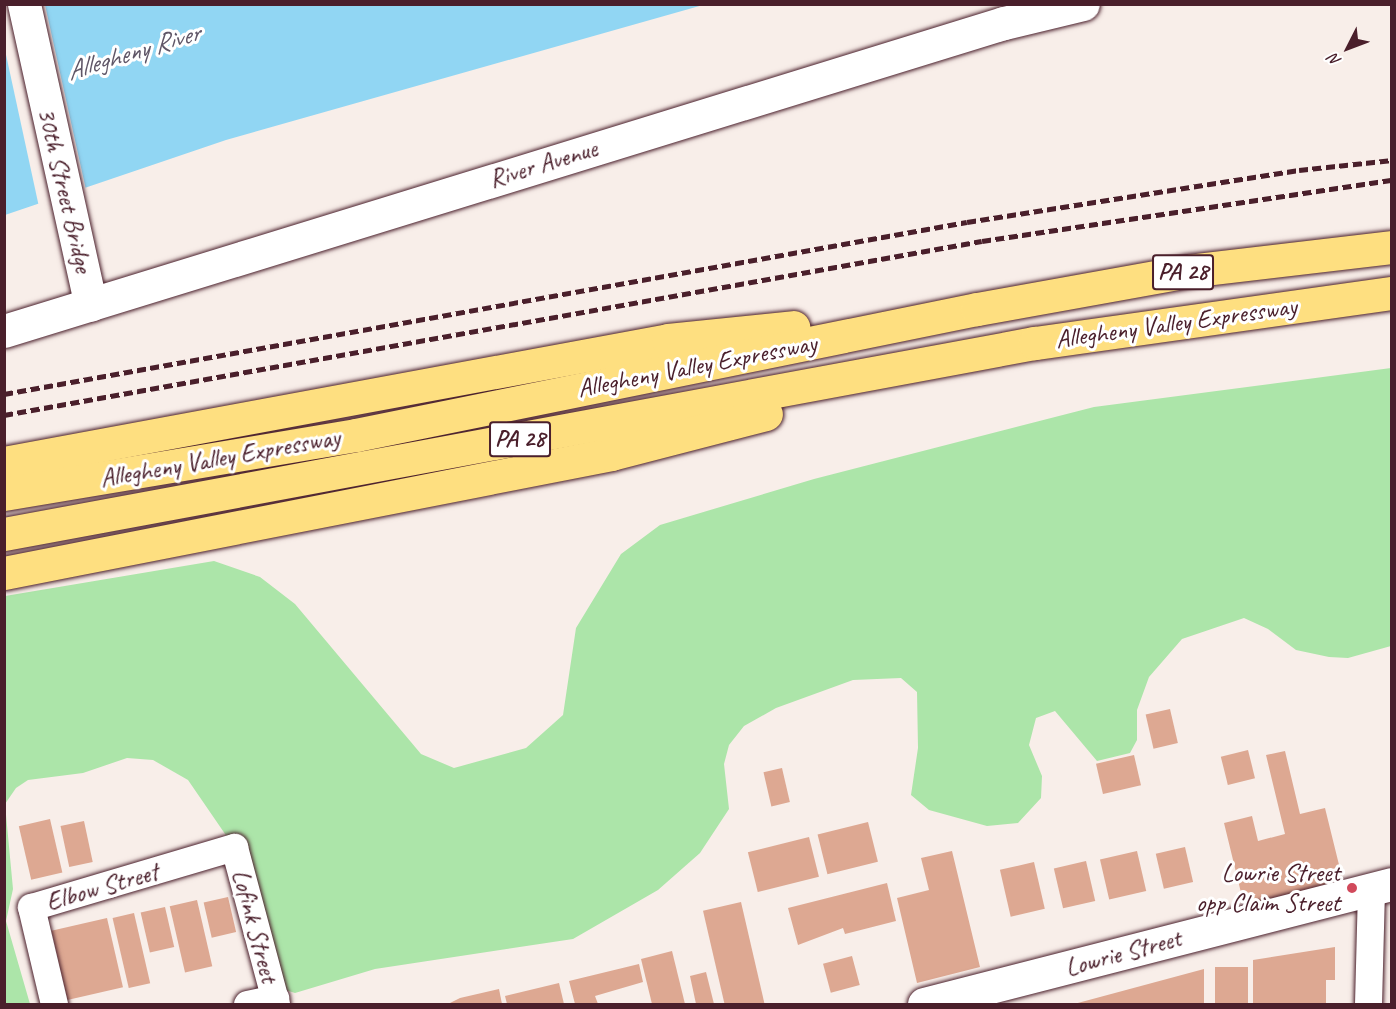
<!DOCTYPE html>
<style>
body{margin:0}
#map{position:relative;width:1396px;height:1009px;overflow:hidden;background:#f8eee9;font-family:Caveat,sans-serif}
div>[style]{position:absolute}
.green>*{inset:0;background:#ace5a9}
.water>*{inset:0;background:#91d6f3}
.pier>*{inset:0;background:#f8eee9}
.building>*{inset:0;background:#dda892;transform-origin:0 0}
.roads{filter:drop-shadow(0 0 2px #4a1f2b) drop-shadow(0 0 2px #4a1f2b)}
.street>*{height:27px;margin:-13.5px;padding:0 13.5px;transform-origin:13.5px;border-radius:13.5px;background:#fff}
.secondary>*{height:33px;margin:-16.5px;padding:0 16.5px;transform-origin:16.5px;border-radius:16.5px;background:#fff}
.highway>*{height:33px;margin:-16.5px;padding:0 16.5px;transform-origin:16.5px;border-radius:16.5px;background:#fedf80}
.rail>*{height:4.5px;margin-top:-2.25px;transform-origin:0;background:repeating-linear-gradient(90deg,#4a1f2b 0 9px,transparent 0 13.5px)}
.dots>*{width:16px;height:16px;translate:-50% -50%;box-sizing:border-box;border:3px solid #fff;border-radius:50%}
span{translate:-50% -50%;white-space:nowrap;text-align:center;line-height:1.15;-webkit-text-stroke:6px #fff;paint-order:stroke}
.shield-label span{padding:2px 4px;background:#fff;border:2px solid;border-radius:4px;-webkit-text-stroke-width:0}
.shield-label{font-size:24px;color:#4a1f2b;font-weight:700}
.street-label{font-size:26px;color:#4a1f2b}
.poi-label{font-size:26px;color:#4a1f2b}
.right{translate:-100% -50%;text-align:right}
.water-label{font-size:27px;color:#5f5667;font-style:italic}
.frame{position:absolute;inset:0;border:6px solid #4a1f2b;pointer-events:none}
.north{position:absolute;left:1318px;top:18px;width:60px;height:60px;-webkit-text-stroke:4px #fff;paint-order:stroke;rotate:228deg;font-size:16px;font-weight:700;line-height:24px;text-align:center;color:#4a1f2b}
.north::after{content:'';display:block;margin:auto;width:21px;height:27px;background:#4a1f2b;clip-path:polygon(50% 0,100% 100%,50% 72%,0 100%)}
</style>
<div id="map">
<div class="green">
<i style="clip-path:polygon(1391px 368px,1391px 646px,1348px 658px,1329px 657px,1296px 650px,1268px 629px,1244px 618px,1182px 639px,1149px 677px,1137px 710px,1137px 740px,1130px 753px,1097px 761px,1055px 711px,1036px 718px,1029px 745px,1042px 776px,1041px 798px,1018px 823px,987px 826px,929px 810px,911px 795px,918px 748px,917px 692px,901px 678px,853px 680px,776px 708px,744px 726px,729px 745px,724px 764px,729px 809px,700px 853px,658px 890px,573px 939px,375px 969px,295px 993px,270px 985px,234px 847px,188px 780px,153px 760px,127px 758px,83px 773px,28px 780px,16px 788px,5px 804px,13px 889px,6px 921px,30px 1004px,5px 1004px,5px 596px,214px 561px,260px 577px,295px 604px,421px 754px,454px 768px,526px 748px,563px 715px,576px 628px,621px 554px,660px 525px,814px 479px,1094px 407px)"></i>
</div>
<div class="water">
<i style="clip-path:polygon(4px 5px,703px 5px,226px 140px,5px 215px)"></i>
</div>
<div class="pier">
<i style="clip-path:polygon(4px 5px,45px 5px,86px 190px,39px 207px,5px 50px)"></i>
</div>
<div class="building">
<i style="left:1170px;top:709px;width:35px;height:25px;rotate:77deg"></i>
<i style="left:1248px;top:750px;width:29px;height:28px;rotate:76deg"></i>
<i style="clip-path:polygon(1285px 751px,1300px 814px,1325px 808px,1343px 881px,1244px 905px,1224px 823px,1252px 816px,1258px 841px,1285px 834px,1266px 755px)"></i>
<i style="left:1134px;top:755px;width:31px;height:39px;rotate:77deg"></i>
<i style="left:782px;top:768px;width:35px;height:19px;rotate:77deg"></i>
<i style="left:50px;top:819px;width:55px;height:32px;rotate:77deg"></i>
<i style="left:84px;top:821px;width:42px;height:24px;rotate:78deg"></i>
<i style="left:868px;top:822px;width:41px;height:52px;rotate:76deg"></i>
<i style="left:809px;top:837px;width:41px;height:63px;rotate:76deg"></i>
<i style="left:1185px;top:847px;width:36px;height:30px;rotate:77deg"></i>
<i style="clip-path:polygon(952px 851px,980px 967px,917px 983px,897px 898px,929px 890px,921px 858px)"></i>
<i style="left:1137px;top:851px;width:41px;height:38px;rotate:77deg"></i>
<i style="left:1086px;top:861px;width:41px;height:33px;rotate:77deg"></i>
<i style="left:1034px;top:862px;width:48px;height:35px;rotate:77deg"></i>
<i style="clip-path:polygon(887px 883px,896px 921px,845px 934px,843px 928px,798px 945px,788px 908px)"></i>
<i style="left:228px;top:897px;width:36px;height:25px;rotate:77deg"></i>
<i style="left:197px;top:900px;width:68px;height:28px;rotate:77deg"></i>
<i style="left:741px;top:902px;width:105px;height:39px;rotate:77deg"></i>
<i style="left:165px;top:907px;width:41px;height:25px;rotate:77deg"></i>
<i style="left:134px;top:913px;width:72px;height:22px;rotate:77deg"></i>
<i style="left:107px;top:918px;width:71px;height:57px;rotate:77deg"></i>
<i style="clip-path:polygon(1335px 947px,1335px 980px,1326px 980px,1326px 1004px,1253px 1004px,1253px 960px)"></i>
<i style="clip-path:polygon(672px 951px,685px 1004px,652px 1004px,641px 959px)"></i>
<i style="left:852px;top:956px;width:30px;height:30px;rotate:75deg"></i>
<i style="clip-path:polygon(639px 964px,643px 982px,595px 996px,598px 1004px,575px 1004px,569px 981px)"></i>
<i style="left:1215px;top:967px;width:33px;height:37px"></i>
<i style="clip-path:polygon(1204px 969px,1204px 1004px,1074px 1004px)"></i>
<i style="clip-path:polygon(706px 972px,714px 1004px,696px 1004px,690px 976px)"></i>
<i style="clip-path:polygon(559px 983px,564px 1004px,507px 1004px,505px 996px)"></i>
<i style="clip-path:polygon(499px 989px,502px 1004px,448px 1004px,460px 998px)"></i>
</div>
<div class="roads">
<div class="street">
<i style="left:54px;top:1004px;width:100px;rotate:-103.3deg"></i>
<i style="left:31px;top:907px;width:212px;rotate:-16.5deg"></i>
<i style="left:234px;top:847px;width:163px;rotate:75deg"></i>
<i style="left:247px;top:1004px;width:29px;rotate:-12deg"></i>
<i style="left:1368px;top:1004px;width:116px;rotate:-88.5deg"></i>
</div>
<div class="secondary">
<i style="left:24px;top:4px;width:308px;rotate:77.5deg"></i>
<i style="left:4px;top:331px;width:1046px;rotate:-17.12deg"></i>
<i style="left:1004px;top:23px;width:81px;rotate:-13.5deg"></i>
<i style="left:924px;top:1004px;width:483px;rotate:-14.4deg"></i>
</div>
<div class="highway">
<i style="left:4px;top:463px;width:675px;rotate:-10.49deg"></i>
<i style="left:668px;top:340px;width:126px;rotate:-5.9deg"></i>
<i style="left:4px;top:494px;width:357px;rotate:-9.5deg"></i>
<i style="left:356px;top:435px;width:634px;rotate:-11.47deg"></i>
<i style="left:977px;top:309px;width:214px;rotate:-10.2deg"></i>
<i style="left:1188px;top:271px;width:205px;rotate:-6.7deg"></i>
<i style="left:4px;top:534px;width:1049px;rotate:-10.5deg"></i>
<i style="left:1035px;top:343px;width:360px;rotate:-8deg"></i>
<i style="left:4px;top:573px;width:619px;rotate:-11.09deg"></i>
<i style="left:611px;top:454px;width:160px;rotate:-14.5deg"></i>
</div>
</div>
<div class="rail">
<i style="left:4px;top:394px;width:978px;rotate:-10.13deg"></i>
<i style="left:967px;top:222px;width:336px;rotate:-8.9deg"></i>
<i style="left:1299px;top:170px;width:94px;rotate:-6.1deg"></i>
<i style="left:4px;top:415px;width:993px;rotate:-10.09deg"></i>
<i style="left:982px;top:241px;width:415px;rotate:-8.5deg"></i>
</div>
<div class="dots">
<i style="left:1352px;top:888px;background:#d1495b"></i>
</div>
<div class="shield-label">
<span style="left:1183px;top:272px">PA 28</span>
<span style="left:520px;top:439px">PA 28</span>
</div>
<div class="street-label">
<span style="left:543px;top:164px;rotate:-17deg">River Avenue</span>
<span style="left:65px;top:190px;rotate:77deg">30th Street Bridge</span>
<span style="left:1176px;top:323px;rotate:-8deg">Allegheny Valley Expressway</span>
<span style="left:697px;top:366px;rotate:-11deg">Allegheny Valley Expressway</span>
<span style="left:220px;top:458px;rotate:-10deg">Allegheny Valley Expressway</span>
<span style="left:102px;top:887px;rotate:-16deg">Elbow Street</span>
<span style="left:255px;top:926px;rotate:75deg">Lofink Street</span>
<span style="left:1123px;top:953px;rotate:-15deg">Lowrie Street</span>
</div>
<div class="poi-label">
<span class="right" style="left:1340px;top:888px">Lowrie Street<br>opp Claim Street</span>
</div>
<div class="water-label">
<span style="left:133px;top:52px;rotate:-17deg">Allegheny River</span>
</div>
<div class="frame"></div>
<div class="north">N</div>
</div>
